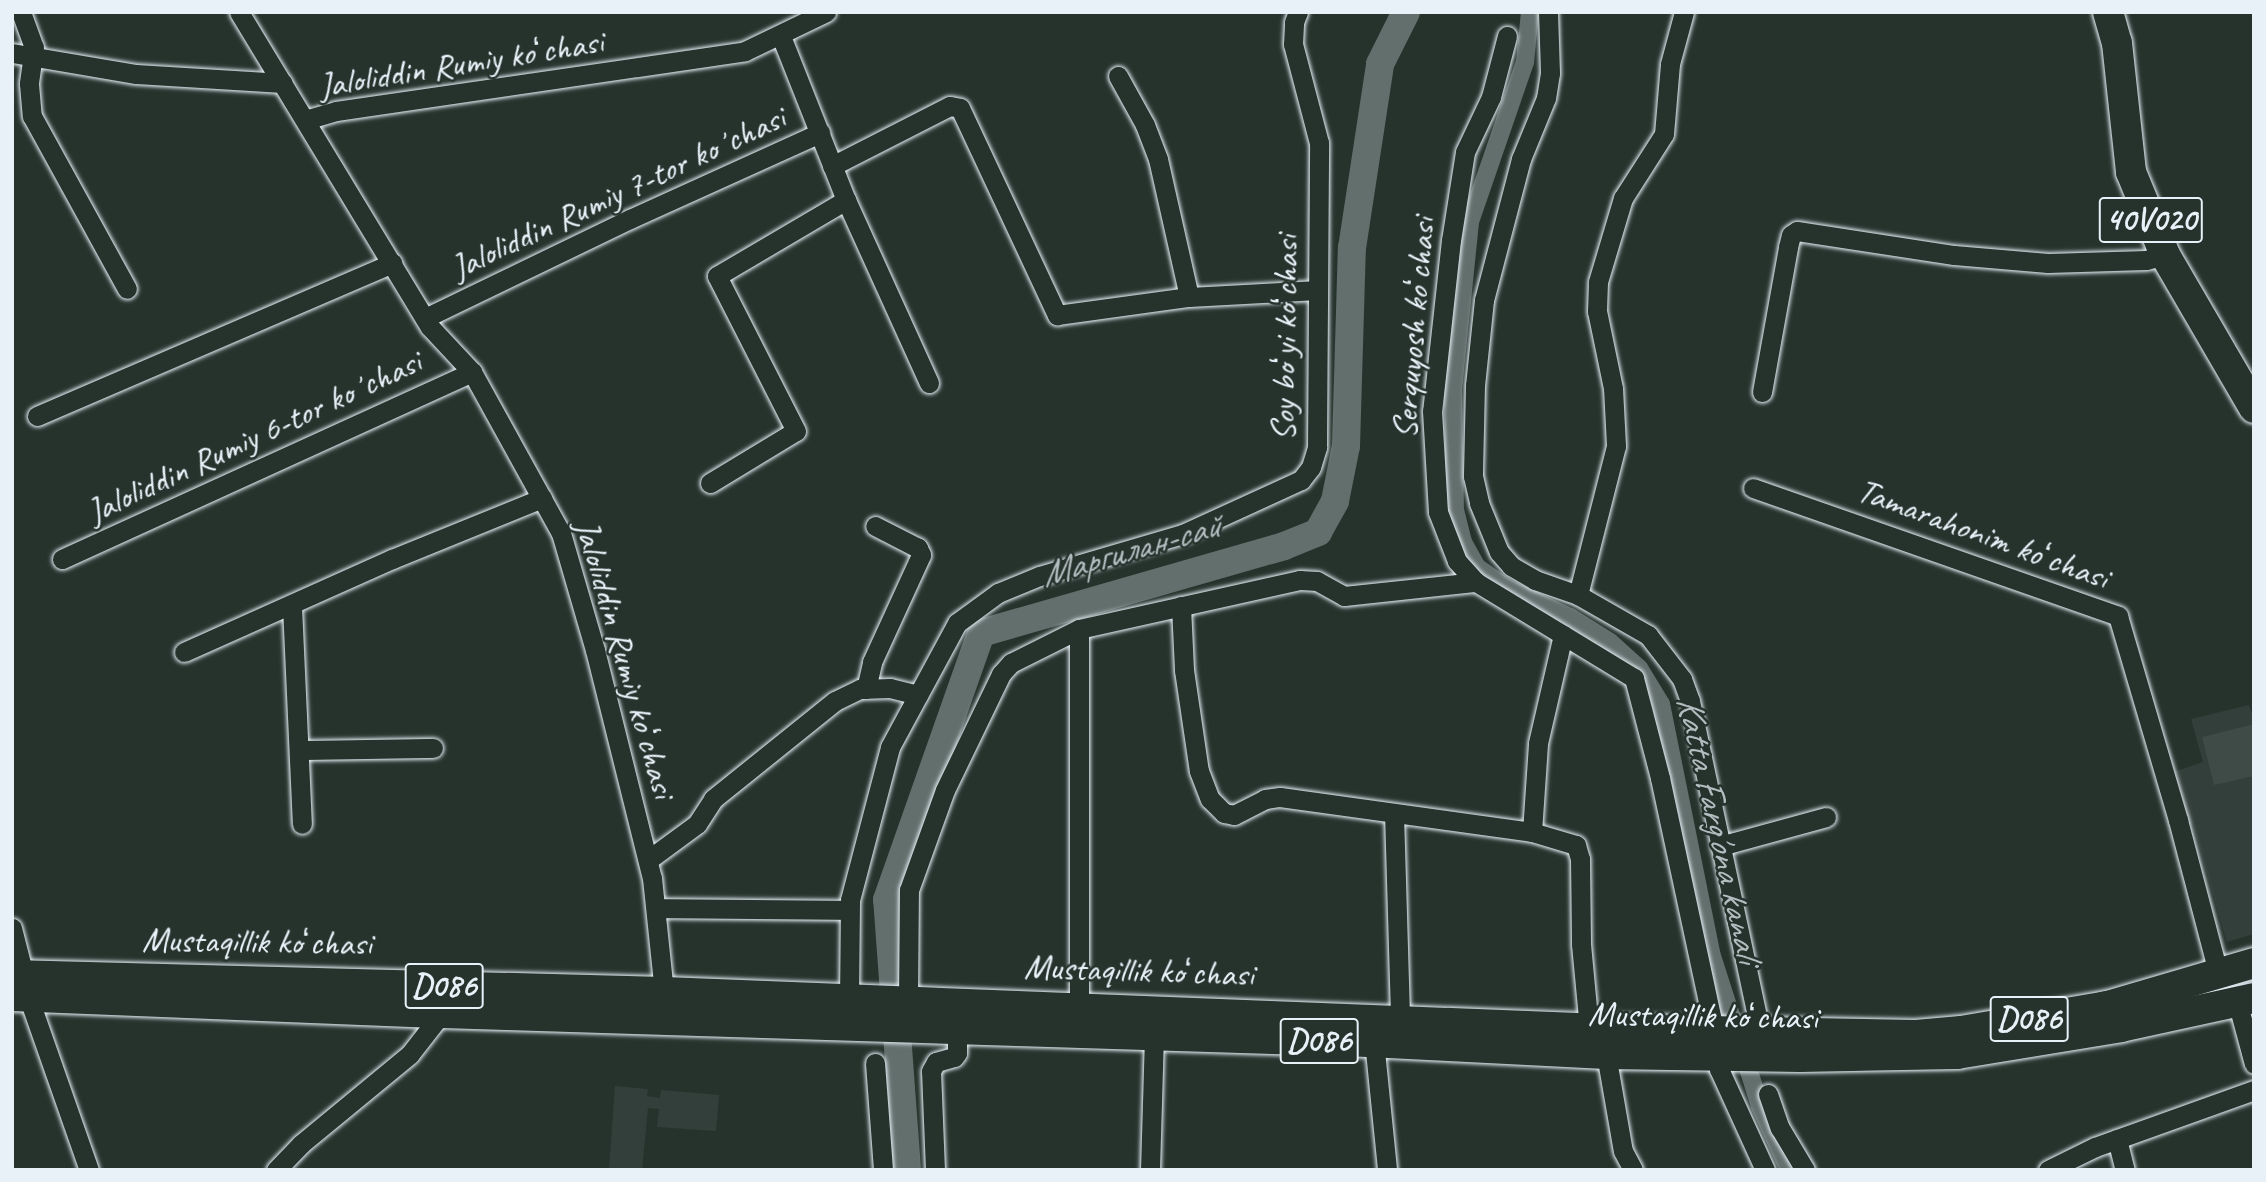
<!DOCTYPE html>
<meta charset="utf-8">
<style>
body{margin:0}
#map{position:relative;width:2266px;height:1182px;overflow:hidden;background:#26332d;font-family:Caveat,sans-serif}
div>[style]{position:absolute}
.built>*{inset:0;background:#333f3a}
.green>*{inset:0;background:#3e4b47}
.canal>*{height:18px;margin:-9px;padding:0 9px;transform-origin:9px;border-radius:9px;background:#636f6d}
.river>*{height:28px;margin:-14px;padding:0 14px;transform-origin:14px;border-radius:14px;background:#636f6d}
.roads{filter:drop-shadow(0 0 2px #e8f1f8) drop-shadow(0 0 2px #e8f1f8)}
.minor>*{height:19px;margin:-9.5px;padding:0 9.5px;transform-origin:9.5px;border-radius:9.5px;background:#26332d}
.primary>*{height:30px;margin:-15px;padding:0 15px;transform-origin:15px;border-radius:15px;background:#26332d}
span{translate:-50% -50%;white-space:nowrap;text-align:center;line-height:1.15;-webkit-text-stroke:5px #26332d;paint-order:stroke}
.shield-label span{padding:2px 5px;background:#26332d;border:2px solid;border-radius:5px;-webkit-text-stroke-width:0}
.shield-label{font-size:33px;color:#e8f1f8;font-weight:700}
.street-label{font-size:35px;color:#e8f1f8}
.water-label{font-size:37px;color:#b3bdc0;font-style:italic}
.frame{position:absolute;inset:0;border:14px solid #e8f1f8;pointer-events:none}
</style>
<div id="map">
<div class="built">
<i style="clip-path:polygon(2249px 705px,2254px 720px,2254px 934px,2227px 942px,2193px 825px,2185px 826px,2170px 773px,2203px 762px,2191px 719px)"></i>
<i style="clip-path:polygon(615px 1086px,648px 1089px,647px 1096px,660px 1098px,661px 1090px,719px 1095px,716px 1131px,657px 1127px,659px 1109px,648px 1108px,642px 1170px,609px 1170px)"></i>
</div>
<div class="green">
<i style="clip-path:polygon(2254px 724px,2254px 776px,2214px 785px,2202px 737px)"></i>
</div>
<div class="canal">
<i style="left:1530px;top:12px;width:50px;rotate:95.7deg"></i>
<i style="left:1525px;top:62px;width:169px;rotate:109deg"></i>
<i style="left:1470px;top:222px;width:167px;rotate:95.8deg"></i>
<i style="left:1453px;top:388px;width:122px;rotate:89.1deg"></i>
<i style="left:1455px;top:510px;width:33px;rotate:76deg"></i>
<i style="left:1463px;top:542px;width:29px;rotate:61deg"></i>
<i style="left:1477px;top:567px;width:37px;rotate:35deg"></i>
<i style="left:1507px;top:588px;width:69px;rotate:24.7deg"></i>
<i style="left:1570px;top:617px;width:47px;rotate:32deg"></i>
<i style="left:1610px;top:642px;width:39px;rotate:42deg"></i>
<i style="left:1639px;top:668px;width:42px;rotate:58.6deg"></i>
<i style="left:1661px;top:704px;width:254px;rotate:78.6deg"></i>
<i style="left:1711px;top:953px;width:161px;rotate:72.2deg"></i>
<i style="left:1760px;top:1106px;width:70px;rotate:65.6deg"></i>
</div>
<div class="river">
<i style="left:907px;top:1170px;width:271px;rotate:-94.2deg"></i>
<i style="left:887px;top:900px;width:283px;rotate:-70.6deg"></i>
<i style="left:981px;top:633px;width:315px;rotate:-16deg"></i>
<i style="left:1284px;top:546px;width:37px;rotate:-22deg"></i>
<i style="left:1318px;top:532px;width:35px;rotate:-61deg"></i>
<i style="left:1335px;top:501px;width:56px;rotate:-78.7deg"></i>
<i style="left:1346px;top:446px;width:198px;rotate:-88.3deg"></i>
<i style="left:1352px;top:248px;width:186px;rotate:-81.3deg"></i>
<i style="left:1380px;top:64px;width:58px;rotate:-63.4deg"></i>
</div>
<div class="roads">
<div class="minor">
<i style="left:21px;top:12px;width:37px;rotate:70deg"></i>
<i style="left:34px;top:47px;width:37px;rotate:98deg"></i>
<i style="left:29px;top:84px;width:32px;rotate:85deg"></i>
<i style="left:32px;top:116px;width:197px;rotate:61.2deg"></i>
<i style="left:239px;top:12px;width:368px;rotate:58.8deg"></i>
<i style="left:430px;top:327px;width:62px;rotate:47deg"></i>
<i style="left:472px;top:372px;width:184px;rotate:61.1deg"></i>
<i style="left:561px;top:533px;width:122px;rotate:73.8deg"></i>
<i style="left:595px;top:650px;width:235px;rotate:76deg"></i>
<i style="left:652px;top:878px;width:124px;rotate:84deg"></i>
<i style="left:1548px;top:12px;width:61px;rotate:88.1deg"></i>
<i style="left:1550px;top:73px;width:25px;rotate:99deg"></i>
<i style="left:1546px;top:98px;width:66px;rotate:112.3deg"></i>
<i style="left:1521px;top:159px;width:146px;rotate:104.7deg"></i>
<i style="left:1484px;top:300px;width:85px;rotate:96deg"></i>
<i style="left:1475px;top:385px;width:91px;rotate:91.3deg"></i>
<i style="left:1473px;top:476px;width:28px;rotate:77deg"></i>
<i style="left:1479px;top:503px;width:53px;rotate:67.8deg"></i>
<i style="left:1499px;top:552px;width:18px;rotate:49deg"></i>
<i style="left:1511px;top:566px;width:28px;rotate:30deg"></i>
<i style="left:1535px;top:580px;width:46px;rotate:19.2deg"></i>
<i style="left:1684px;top:12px;width:54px;rotate:105.1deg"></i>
<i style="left:1670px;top:64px;width:70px;rotate:94.9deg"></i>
<i style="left:1664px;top:134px;width:76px;rotate:122.6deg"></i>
<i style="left:1623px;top:198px;width:88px;rotate:106.6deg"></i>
<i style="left:1598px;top:282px;width:29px;rotate:92deg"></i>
<i style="left:1597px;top:311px;width:79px;rotate:78.3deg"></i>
<i style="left:1613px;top:388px;width:58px;rotate:87deg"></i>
<i style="left:1616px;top:446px;width:154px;rotate:104.3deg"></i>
<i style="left:1578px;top:595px;width:81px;rotate:29.7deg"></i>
<i style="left:1648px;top:635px;width:56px;rotate:52.3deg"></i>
<i style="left:1682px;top:679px;width:23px;rotate:70deg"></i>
<i style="left:1690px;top:701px;width:336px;rotate:78deg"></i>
<i style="left:781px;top:36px;width:176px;rotate:68.4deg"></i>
<i style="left:846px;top:200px;width:201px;rotate:65.6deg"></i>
<i style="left:1507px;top:36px;width:63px;rotate:104.7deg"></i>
<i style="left:1491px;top:97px;width:61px;rotate:115.3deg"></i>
<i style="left:1465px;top:152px;width:89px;rotate:99deg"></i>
<i style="left:1451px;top:240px;width:172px;rotate:96.3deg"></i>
<i style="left:1432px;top:411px;width:101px;rotate:86.6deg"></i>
<i style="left:1438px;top:512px;width:53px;rotate:68.8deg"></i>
<i style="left:1457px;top:561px;width:28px;rotate:48deg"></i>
<i style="left:1476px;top:582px;width:185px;rotate:31.3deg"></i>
<i style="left:1634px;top:678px;width:103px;rotate:75.4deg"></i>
<i style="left:1660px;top:778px;width:257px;rotate:77.9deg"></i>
<i style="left:12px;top:53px;width:126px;rotate:9.6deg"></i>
<i style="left:136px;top:74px;width:147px;rotate:3.5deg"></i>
<i style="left:1118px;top:76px;width:56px;rotate:61.1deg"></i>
<i style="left:1145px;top:125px;width:36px;rotate:69deg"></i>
<i style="left:1158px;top:159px;width:141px;rotate:77.3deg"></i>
<i style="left:305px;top:120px;width:32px;rotate:-16deg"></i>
<i style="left:336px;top:111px;width:413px;rotate:-8.3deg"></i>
<i style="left:745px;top:51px;width:90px;rotate:-25.7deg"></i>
<i style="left:832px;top:166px;width:132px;rotate:-27deg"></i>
<i style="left:950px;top:106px;width:10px;rotate:11deg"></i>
<i style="left:960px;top:108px;width:229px;rotate:64.9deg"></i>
<i style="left:1057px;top:315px;width:133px;rotate:-7.8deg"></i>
<i style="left:1189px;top:297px;width:129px;rotate:-3.1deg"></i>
<i style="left:425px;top:318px;width:228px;rotate:-25.8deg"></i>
<i style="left:630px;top:219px;width:209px;rotate:-24.4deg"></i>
<i style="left:1762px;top:392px;width:147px;rotate:-79.8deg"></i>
<i style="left:1788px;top:247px;width:12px;rotate:-76deg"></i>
<i style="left:1791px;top:235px;width:7px;rotate:-34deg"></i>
<i style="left:1797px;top:231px;width:159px;rotate:8.7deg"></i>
<i style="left:1954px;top:255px;width:94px;rotate:4.9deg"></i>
<i style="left:2048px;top:263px;width:98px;rotate:-1.8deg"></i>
<i style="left:2146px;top:260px;width:20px;rotate:-15deg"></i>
<i style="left:37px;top:416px;width:387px;rotate:-23.3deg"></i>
<i style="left:710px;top:483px;width:100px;rotate:-31.2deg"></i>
<i style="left:796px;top:431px;width:174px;rotate:-117deg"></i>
<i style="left:717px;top:276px;width:150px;rotate:-30.5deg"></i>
<i style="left:1753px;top:488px;width:387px;rotate:19.3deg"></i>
<i style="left:2118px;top:616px;width:213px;rotate:73.6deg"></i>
<i style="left:2178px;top:820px;width:158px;rotate:75.3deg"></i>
<i style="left:62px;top:559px;width:451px;rotate:-24.5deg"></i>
<i style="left:292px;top:606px;width:218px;rotate:87.4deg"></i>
<i style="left:1181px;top:606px;width:64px;rotate:87.3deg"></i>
<i style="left:1184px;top:670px;width:102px;rotate:81.6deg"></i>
<i style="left:1199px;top:771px;width:30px;rotate:69deg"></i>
<i style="left:1210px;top:799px;width:20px;rotate:45deg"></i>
<i style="left:1224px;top:813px;width:10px;rotate:11deg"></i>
<i style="left:1234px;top:815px;width:35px;rotate:-27deg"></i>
<i style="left:1265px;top:799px;width:15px;rotate:-8deg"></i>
<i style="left:1280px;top:797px;width:254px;rotate:7.9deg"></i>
<i style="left:1532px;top:832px;width:46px;rotate:16.5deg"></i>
<i style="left:1576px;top:845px;width:15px;rotate:74deg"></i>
<i style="left:1580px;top:859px;width:85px;rotate:89.3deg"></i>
<i style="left:1581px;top:944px;width:84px;rotate:84.6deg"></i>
<i style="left:1079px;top:629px;width:379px;rotate:90deg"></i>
<i style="left:184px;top:652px;width:228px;rotate:-24.1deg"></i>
<i style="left:392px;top:559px;width:162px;rotate:-22.1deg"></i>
<i style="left:866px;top:689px;width:28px;rotate:-77deg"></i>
<i style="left:872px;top:662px;width:118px;rotate:-65.4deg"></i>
<i style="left:921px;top:555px;width:8px;rotate:-113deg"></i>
<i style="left:918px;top:548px;width:48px;rotate:-152.9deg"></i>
<i style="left:299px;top:750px;width:134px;rotate:-0.9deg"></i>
<i style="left:1394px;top:813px;width:207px;rotate:88.3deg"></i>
<i style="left:1532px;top:832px;width:89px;rotate:-86.1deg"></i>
<i style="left:1538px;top:743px;width:111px;rotate:-77deg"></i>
<i style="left:1720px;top:846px;width:110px;rotate:-15.3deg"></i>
<i style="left:648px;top:860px;width:61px;rotate:-36.3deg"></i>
<i style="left:697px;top:824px;width:30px;rotate:-57deg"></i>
<i style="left:713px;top:799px;width:156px;rotate:-38.8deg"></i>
<i style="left:835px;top:701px;width:28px;rotate:-26deg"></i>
<i style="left:860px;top:689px;width:30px;rotate:-2deg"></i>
<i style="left:890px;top:688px;width:29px;rotate:14deg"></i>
<i style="left:656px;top:908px;width:193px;rotate:0.6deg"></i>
<i style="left:12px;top:928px;width:49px;rotate:75.7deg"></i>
<i style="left:28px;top:996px;width:184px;rotate:70.7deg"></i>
<i style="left:849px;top:999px;width:99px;rotate:-89.4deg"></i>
<i style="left:850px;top:900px;width:158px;rotate:-75.3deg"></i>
<i style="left:890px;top:747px;width:141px;rotate:-61.6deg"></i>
<i style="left:957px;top:623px;width:51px;rotate:-36.2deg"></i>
<i style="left:998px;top:593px;width:44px;rotate:-22.5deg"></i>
<i style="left:1039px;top:576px;width:150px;rotate:-16.3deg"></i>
<i style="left:1183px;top:534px;width:130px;rotate:-24.6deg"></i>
<i style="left:1301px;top:480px;width:16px;rotate:-52deg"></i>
<i style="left:1311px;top:467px;width:21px;rotate:-73deg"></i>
<i style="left:1317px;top:447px;width:304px;rotate:-89.6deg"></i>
<i style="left:1319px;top:143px;width:102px;rotate:-104.7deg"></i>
<i style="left:1293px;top:44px;width:22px;rotate:-87deg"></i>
<i style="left:1294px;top:22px;width:11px;rotate:-68deg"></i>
<i style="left:908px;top:1000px;width:110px;rotate:-89.5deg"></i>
<i style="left:909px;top:890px;width:106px;rotate:-70.2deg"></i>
<i style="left:945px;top:790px;width:129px;rotate:-64.2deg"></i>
<i style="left:1001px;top:674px;width:15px;rotate:-48deg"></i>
<i style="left:1011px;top:663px;width:76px;rotate:-26.6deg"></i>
<i style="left:1079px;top:629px;width:226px;rotate:-12.5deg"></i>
<i style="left:1300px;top:580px;width:17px;rotate:3deg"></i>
<i style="left:1317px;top:581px;width:31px;rotate:29deg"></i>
<i style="left:1344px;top:596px;width:133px;rotate:-6.1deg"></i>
<i style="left:2237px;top:1001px;width:65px;rotate:74.9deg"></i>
<i style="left:1373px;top:1031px;width:140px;rotate:84.2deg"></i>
<i style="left:1606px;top:1054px;width:98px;rotate:80.1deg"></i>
<i style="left:1623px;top:1151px;width:21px;rotate:62deg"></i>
<i style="left:1718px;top:1056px;width:13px;rotate:86deg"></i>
<i style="left:1719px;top:1069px;width:111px;rotate:65.5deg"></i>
<i style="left:875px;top:1063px;width:107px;rotate:85.7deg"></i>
<i style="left:1768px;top:1094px;width:36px;rotate:71deg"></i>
<i style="left:1780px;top:1128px;width:49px;rotate:59.2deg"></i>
<i style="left:2117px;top:1139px;width:32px;rotate:76deg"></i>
<i style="left:276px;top:1170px;width:36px;rotate:-46deg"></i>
<i style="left:301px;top:1144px;width:141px;rotate:-39.5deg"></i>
<i style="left:410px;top:1054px;width:52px;rotate:-52deg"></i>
<i style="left:935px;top:1170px;width:99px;rotate:-92.3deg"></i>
<i style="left:931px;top:1071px;width:10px;rotate:-61deg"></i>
<i style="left:936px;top:1062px;width:19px;rotate:-16deg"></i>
<i style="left:954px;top:1057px;width:5px;rotate:-53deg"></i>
<i style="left:957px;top:1053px;width:25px;rotate:-90deg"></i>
<i style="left:1150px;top:1170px;width:135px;rotate:-88.3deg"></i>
<i style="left:2048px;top:1170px;width:52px;rotate:-26.1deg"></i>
<i style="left:2095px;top:1147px;width:169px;rotate:-19.7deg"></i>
</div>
<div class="primary">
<i style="left:2108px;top:12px;width:32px;rotate:74deg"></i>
<i style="left:2117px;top:43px;width:130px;rotate:83.8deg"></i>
<i style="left:2131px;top:172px;width:90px;rotate:67.7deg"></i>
<i style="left:2165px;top:255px;width:177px;rotate:59.8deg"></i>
<i style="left:12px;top:975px;width:653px;rotate:1.49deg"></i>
<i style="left:665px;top:992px;width:939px;rotate:2.26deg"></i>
<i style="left:1603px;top:1029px;width:313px;rotate:1.1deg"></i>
<i style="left:1916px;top:1035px;width:45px;rotate:-5.1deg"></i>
<i style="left:1961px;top:1031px;width:149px;rotate:-9.7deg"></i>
<i style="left:2108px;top:1006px;width:152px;rotate:-16.4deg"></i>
<i style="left:12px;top:996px;width:430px;rotate:2.3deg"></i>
<i style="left:442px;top:1013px;width:927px;rotate:1.79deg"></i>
<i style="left:1369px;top:1042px;width:237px;rotate:2.9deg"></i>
<i style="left:1606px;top:1054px;width:194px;rotate:0.9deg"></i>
<i style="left:1800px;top:1057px;width:157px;rotate:-1.1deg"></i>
<i style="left:1957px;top:1054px;width:166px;rotate:-9.3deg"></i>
<i style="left:2121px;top:1027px;width:136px;rotate:-12.3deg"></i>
</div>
</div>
<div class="shield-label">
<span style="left:2151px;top:220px">40V020</span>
<span style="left:444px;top:986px">D086</span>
<span style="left:2029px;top:1019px">D086</span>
<span style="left:1319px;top:1041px">D086</span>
</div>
<div class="street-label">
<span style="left:461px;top:64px;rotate:-9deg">Jaloliddin Rumiy koʻchasi</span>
<span style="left:618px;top:193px;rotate:-25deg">Jaloliddin Rumiy 7-tor koʼchasi</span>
<span style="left:1414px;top:328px;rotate:-85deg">Serquyosh koʻchasi</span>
<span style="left:1285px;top:338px;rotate:-89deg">Soy boʻyi koʻchasi</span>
<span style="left:254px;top:437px;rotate:-25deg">Jaloliddin Rumiy 6-tor koʼchasi</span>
<span style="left:1983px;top:534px;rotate:20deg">Tamarahonim koʻchasi</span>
<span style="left:625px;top:659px;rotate:74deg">Jaloliddin Rumiy koʻchasi</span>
<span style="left:257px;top:942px;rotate:1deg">Mustaqillik koʻchasi</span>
<span style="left:1139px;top:971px;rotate:2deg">Mustaqillik koʻchasi</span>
<span style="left:1703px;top:1016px;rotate:1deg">Mustaqillik koʻchasi</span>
</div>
<div class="water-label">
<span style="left:1130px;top:550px;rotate:-16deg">Маргилан-сай</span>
<span style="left:1719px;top:829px;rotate:77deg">Katta Farg'ona kanali</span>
</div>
<div class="frame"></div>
</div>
